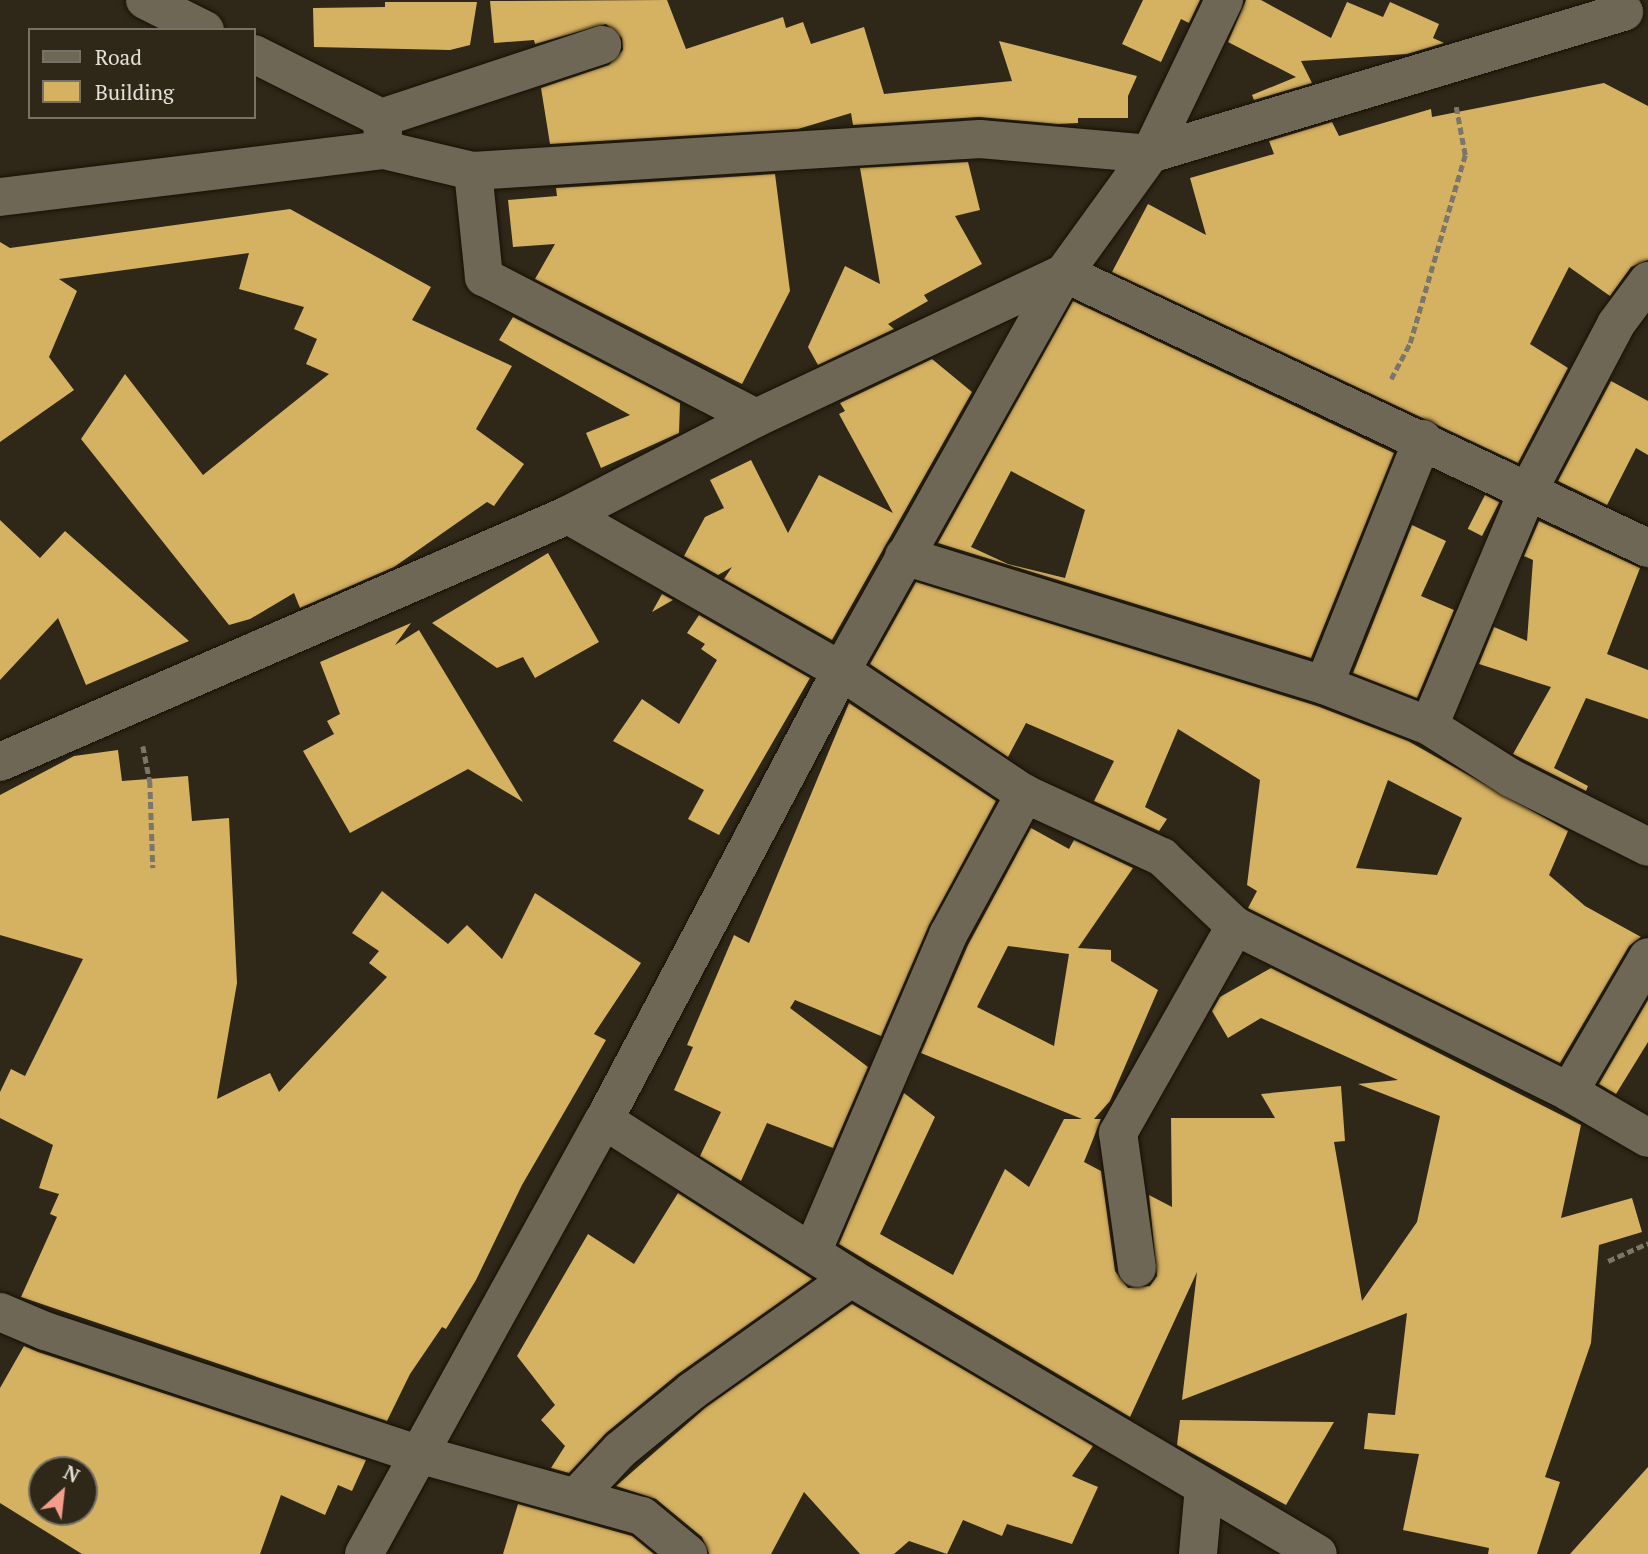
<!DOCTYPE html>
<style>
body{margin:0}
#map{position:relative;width:1648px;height:1554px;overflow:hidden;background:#2f2819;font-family:"PT Serif",serif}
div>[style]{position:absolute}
.building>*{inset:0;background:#d5b162;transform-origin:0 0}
.path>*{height:4.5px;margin-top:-2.25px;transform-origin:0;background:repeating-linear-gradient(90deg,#7c7669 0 7px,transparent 0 10.5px)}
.roads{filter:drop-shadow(0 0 2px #171004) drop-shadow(0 0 2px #171004)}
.minor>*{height:38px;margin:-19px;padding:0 19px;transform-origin:19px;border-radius:19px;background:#6f6756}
span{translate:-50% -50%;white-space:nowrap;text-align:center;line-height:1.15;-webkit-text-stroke:7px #2f2819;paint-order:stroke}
.legend{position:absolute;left:28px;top:28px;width:228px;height:91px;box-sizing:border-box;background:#2f2819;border:2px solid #777265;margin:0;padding:9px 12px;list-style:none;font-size:21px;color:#e4e0d6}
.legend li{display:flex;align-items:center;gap:14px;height:35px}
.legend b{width:35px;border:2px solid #777265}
.north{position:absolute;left:28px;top:1456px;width:70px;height:70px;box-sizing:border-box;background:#2f2819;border:2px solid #777265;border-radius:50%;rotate:27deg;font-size:19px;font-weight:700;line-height:28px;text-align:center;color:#e4e0d6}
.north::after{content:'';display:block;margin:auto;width:24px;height:32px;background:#f49d8d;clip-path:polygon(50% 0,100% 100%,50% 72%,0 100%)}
</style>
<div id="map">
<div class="building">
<i style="clip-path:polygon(667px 0,686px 49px,783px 17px,786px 28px,803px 22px,811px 44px,864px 27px,884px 94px,1012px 81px,999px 41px,1137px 76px,1128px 96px,1128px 118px,1078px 118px,1078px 123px,1058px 124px,979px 117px,853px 125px,851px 113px,798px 129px,550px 144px,541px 88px,609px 65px,623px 50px,622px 38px,606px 24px,535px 44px,534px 40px,494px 43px,490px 1px)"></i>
<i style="clip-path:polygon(1143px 0,1200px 0,1189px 23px,1181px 19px,1161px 62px,1122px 44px)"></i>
<i style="clip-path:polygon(1246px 0,1261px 0,1331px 38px,1347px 2px,1383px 17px,1390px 2px,1439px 24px,1433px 38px,1444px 43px,1407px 54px,1301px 61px,1312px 83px,1254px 100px,1252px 95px,1296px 77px,1228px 42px)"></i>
<i style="clip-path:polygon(385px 2px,477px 2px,470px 45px,450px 50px,314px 47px,313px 8px,385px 7px)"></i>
<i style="clip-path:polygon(1604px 83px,1648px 106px,1648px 260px,1631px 267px,1610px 296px,1569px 267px,1530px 344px,1568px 368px,1518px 463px,1112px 272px,1148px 204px,1206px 235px,1190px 178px,1274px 154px,1269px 141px,1332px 122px,1339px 136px,1431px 109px,1432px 117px)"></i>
<i style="clip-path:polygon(968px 162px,980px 210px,955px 216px,982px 264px,924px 295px,928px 301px,888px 324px,894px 329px,818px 365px,808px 347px,845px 266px,880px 284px,860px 168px)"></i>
<i style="clip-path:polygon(775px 174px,790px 291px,742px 384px,535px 279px,555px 244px,513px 247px,508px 200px,557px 196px,556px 188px)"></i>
<i style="clip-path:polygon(290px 209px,431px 287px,412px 320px,512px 366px,476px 429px,524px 464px,494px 506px,487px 502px,394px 567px,300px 608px,294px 593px,250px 619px,229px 625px,81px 439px,125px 374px,203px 475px,329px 374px,306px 364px,317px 339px,294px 329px,304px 307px,239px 289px,249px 253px,59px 279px,77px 291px,49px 357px,74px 390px,0 442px,0 242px,10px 248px)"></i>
<i style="clip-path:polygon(evenodd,1073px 301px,1394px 453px,1311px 658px,938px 543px,1073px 301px,1011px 471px,1085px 510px,1065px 578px,1008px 564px,971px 547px,1011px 471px)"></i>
<i style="clip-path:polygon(513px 317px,680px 403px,679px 433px,601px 468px,586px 433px,630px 415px,499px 340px)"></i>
<i style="clip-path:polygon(932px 359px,972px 392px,832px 640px,724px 579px,732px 567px,718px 575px,684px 556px,705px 517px,724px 508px,710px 480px,751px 460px,788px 533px,819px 475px,893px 513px,839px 414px,845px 411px,840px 403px)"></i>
<i style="clip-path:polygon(1611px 381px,1648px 401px,1648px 455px,1636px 448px,1607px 505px,1558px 481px)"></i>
<i style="left:1485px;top:495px;width:16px;height:38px;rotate:27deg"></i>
<i style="clip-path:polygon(0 520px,40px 558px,65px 531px,189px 641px,86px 685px,58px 618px,0 680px)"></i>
<i style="clip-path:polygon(1539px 521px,1640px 568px,1607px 654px,1648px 670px,1648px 719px,1586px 698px,1554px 768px,1588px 786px,1586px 791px,1513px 754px,1551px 687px,1479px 664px,1494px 627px,1527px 641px,1533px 560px,1524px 556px)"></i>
<i style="clip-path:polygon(1412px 525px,1446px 541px,1421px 596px,1454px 610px,1417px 698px,1353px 673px)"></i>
<i style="clip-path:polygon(548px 553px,599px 642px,535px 678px,523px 657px,497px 668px,432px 623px)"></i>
<i style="clip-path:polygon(evenodd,916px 582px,1317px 706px,1408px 741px,1568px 831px,1549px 875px,1585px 906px,1641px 937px,1629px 946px,1560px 1063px,1248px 908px,1257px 891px,1247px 885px,1260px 780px,1178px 729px,1145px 807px,1167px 819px,1159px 831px,1094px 801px,1114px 761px,1026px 723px,1008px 757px,870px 664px,916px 582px,1388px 780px,1462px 818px,1437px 875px,1356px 868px,1388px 780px)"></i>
<i style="clip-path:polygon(662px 594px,673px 600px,652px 612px)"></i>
<i style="clip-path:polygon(699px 615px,810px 678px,719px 835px,688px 819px,704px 790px,613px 741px,642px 699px,679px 724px,717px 660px,701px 649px,705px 644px,687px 633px)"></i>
<i style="clip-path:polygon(411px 623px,395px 645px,419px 630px,523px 802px,468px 769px,350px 833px,303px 751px,334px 734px,327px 721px,340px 714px,320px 662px)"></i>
<i style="clip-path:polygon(849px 703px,996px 801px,929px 925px,881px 1036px,795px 1000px,790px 1008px,868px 1067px,833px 1148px,767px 1123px,741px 1181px,700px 1156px,721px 1112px,674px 1090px,693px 1047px,687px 1045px,734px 935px,749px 943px)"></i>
<i style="clip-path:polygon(118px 750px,122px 781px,188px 776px,192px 821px,229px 818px,237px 983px,217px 1099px,270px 1073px,279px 1092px,387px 977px,369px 963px,379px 951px,352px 933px,382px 891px,448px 944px,467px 925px,502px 959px,535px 893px,641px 963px,594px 1034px,606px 1040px,522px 1185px,476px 1280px,446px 1329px,442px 1327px,410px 1374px,387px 1421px,21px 1297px,57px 1217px,50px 1214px,59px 1194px,39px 1188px,53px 1145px,0 1118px,0 1092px,11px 1069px,25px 1076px,83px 959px,0 935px,0 795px,74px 756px)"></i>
<i style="clip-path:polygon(evenodd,1031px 828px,1069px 849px,1074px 840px,1133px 868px,1078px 948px,1111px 950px,1111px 961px,1158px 990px,1110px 1101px,1094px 1119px,1101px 1119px,1084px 1162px,1101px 1171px,1115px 1271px,1128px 1288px,1150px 1286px,1157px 1276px,1149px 1195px,1172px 1207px,1171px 1118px,1275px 1118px,1261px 1094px,1341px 1086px,1345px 1141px,1334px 1142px,1362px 1301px,1417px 1222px,1440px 1116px,1358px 1084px,1398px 1080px,1261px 1018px,1228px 1038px,1212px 1011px,1220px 997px,1271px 968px,1581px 1125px,1561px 1218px,1632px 1198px,1642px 1232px,1599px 1245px,1591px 1343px,1545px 1477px,1560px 1482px,1537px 1554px,1488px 1554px,1489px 1548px,1403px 1530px,1419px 1454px,1364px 1449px,1368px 1413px,1395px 1415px,1407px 1313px,1182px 1400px,1197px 1272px,1130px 1417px,839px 1244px,904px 1093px,935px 1117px,880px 1234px,953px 1275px,1005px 1169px,1029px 1187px,1064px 1119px,1082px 1119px,921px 1053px,968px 945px,1031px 828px,1008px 946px,1069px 954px,1054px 1046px,977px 1007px,1008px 946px)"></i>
<i style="clip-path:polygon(1648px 1000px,1648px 1042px,1616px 1094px,1599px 1084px)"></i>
<i style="clip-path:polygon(678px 1193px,812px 1279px,678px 1374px,606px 1433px,569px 1473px,551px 1468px,565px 1446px,541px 1420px,555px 1405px,517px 1356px,588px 1234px,634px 1264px)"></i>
<i style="clip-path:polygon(852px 1304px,1093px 1446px,1072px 1476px,1098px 1487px,1072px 1544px,1007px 1524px,1002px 1536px,963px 1520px,947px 1554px,909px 1541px,894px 1554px,860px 1554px,804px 1492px,771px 1554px,709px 1554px,702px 1537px,656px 1499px,616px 1486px,705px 1408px)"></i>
<i style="clip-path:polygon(evenodd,24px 1346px,38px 1352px,366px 1460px,352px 1491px,338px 1485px,325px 1515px,281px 1495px,260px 1554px,82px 1554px,0 1503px,0 1388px,24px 1346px,42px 1470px,84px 1470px,84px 1512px,42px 1512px,42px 1470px)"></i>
<i style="clip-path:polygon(1180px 1420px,1334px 1422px,1286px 1505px,1177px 1445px)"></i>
<i style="clip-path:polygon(1648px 1467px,1648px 1554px,1570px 1554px)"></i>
<i style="clip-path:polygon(518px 1504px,632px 1536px,654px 1554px,503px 1554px)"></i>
</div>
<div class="path">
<i style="left:1391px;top:379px;width:41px;rotate:-62.2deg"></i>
<i style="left:1410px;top:343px;width:196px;rotate:-73.7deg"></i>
<i style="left:1465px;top:155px;width:49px;rotate:-100.6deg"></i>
<i style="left:143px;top:746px;width:36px;rotate:79deg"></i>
<i style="left:150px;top:781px;width:87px;rotate:88deg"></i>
<i style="left:1608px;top:1261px;width:44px;rotate:-24.2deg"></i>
</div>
<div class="roads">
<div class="minor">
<i style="left:145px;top:0;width:67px;rotate:26.6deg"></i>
<i style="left:254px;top:54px;width:142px;rotate:26.7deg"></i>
<i style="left:381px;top:118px;width:23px;rotate:83deg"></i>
<i style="left:381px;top:118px;width:233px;rotate:-18.3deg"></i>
<i style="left:473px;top:171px;width:107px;rotate:84.1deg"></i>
<i style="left:484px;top:277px;width:306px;rotate:27.4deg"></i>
<i style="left:0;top:197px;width:387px;rotate:-7deg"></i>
<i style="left:384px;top:150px;width:91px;rotate:13.3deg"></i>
<i style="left:473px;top:171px;width:508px;rotate:-3.61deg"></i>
<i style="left:980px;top:139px;width:171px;rotate:5deg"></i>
<i style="left:1150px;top:154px;width:495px;rotate:-16.7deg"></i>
<i style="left:568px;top:515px;width:314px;rotate:29.7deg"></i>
<i style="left:841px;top:671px;width:221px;rotate:33.8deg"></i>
<i style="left:1025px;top:794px;width:151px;rotate:24.7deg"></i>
<i style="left:1162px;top:857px;width:100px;rotate:43.4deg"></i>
<i style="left:1235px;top:926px;width:373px;rotate:26.4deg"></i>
<i style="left:1569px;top:1092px;width:91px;rotate:30.2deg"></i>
<i style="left:904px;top:556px;width:439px;rotate:17.1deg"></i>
<i style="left:1324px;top:685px;width:113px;rotate:21.3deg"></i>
<i style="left:1429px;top:726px;width:97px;rotate:32.4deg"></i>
<i style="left:1511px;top:778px;width:153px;rotate:26.7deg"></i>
<i style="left:1324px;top:685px;width:265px;rotate:-68.1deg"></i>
<i style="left:1429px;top:726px;width:253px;rotate:-67.2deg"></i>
<i style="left:1527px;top:493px;width:191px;rotate:-62.2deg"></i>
<i style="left:1616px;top:324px;width:54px;rotate:-53.3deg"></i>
<i style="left:0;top:762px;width:619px;rotate:-23.5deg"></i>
<i style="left:568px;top:515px;width:212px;rotate:-27.3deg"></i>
<i style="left:756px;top:418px;width:340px;rotate:-25.2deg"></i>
<i style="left:1064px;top:273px;width:646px;rotate:25.22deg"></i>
<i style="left:1569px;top:1092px;width:156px;rotate:-59.7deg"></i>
<i style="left:604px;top:1120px;width:293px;rotate:32.6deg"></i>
<i style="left:851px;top:1278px;width:542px;rotate:30.58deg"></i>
<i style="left:813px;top:1250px;width:343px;rotate:-66.8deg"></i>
<i style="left:948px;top:935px;width:161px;rotate:-61.4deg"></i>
<i style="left:1137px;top:1268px;width:136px;rotate:-98deg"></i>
<i style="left:1118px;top:1133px;width:238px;rotate:-60.5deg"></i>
<i style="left:0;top:1312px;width:49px;rotate:22.9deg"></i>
<i style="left:45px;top:1331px;width:393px;rotate:18.3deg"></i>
<i style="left:418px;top:1454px;width:232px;rotate:15.5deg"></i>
<i style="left:642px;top:1516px;width:60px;rotate:39.6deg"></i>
<i style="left:577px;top:1496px;width:63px;rotate:-46.9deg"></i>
<i style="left:620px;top:1450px;width:93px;rotate:-39.3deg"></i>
<i style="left:692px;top:1391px;width:195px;rotate:-35.4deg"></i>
<i style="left:364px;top:1554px;width:496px;rotate:-61.1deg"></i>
<i style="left:604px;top:1120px;width:508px;rotate:-62.17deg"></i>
<i style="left:841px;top:671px;width:456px;rotate:-60.7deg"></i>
<i style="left:1064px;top:273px;width:147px;rotate:-54.1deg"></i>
<i style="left:1150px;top:154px;width:171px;rotate:-64.3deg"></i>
<i style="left:1198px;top:1554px;width:67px;rotate:-84.9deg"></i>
</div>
</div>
<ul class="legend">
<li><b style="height:9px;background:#6f6756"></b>Road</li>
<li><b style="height:19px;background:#d5b162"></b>Building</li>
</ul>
<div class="north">N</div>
</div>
